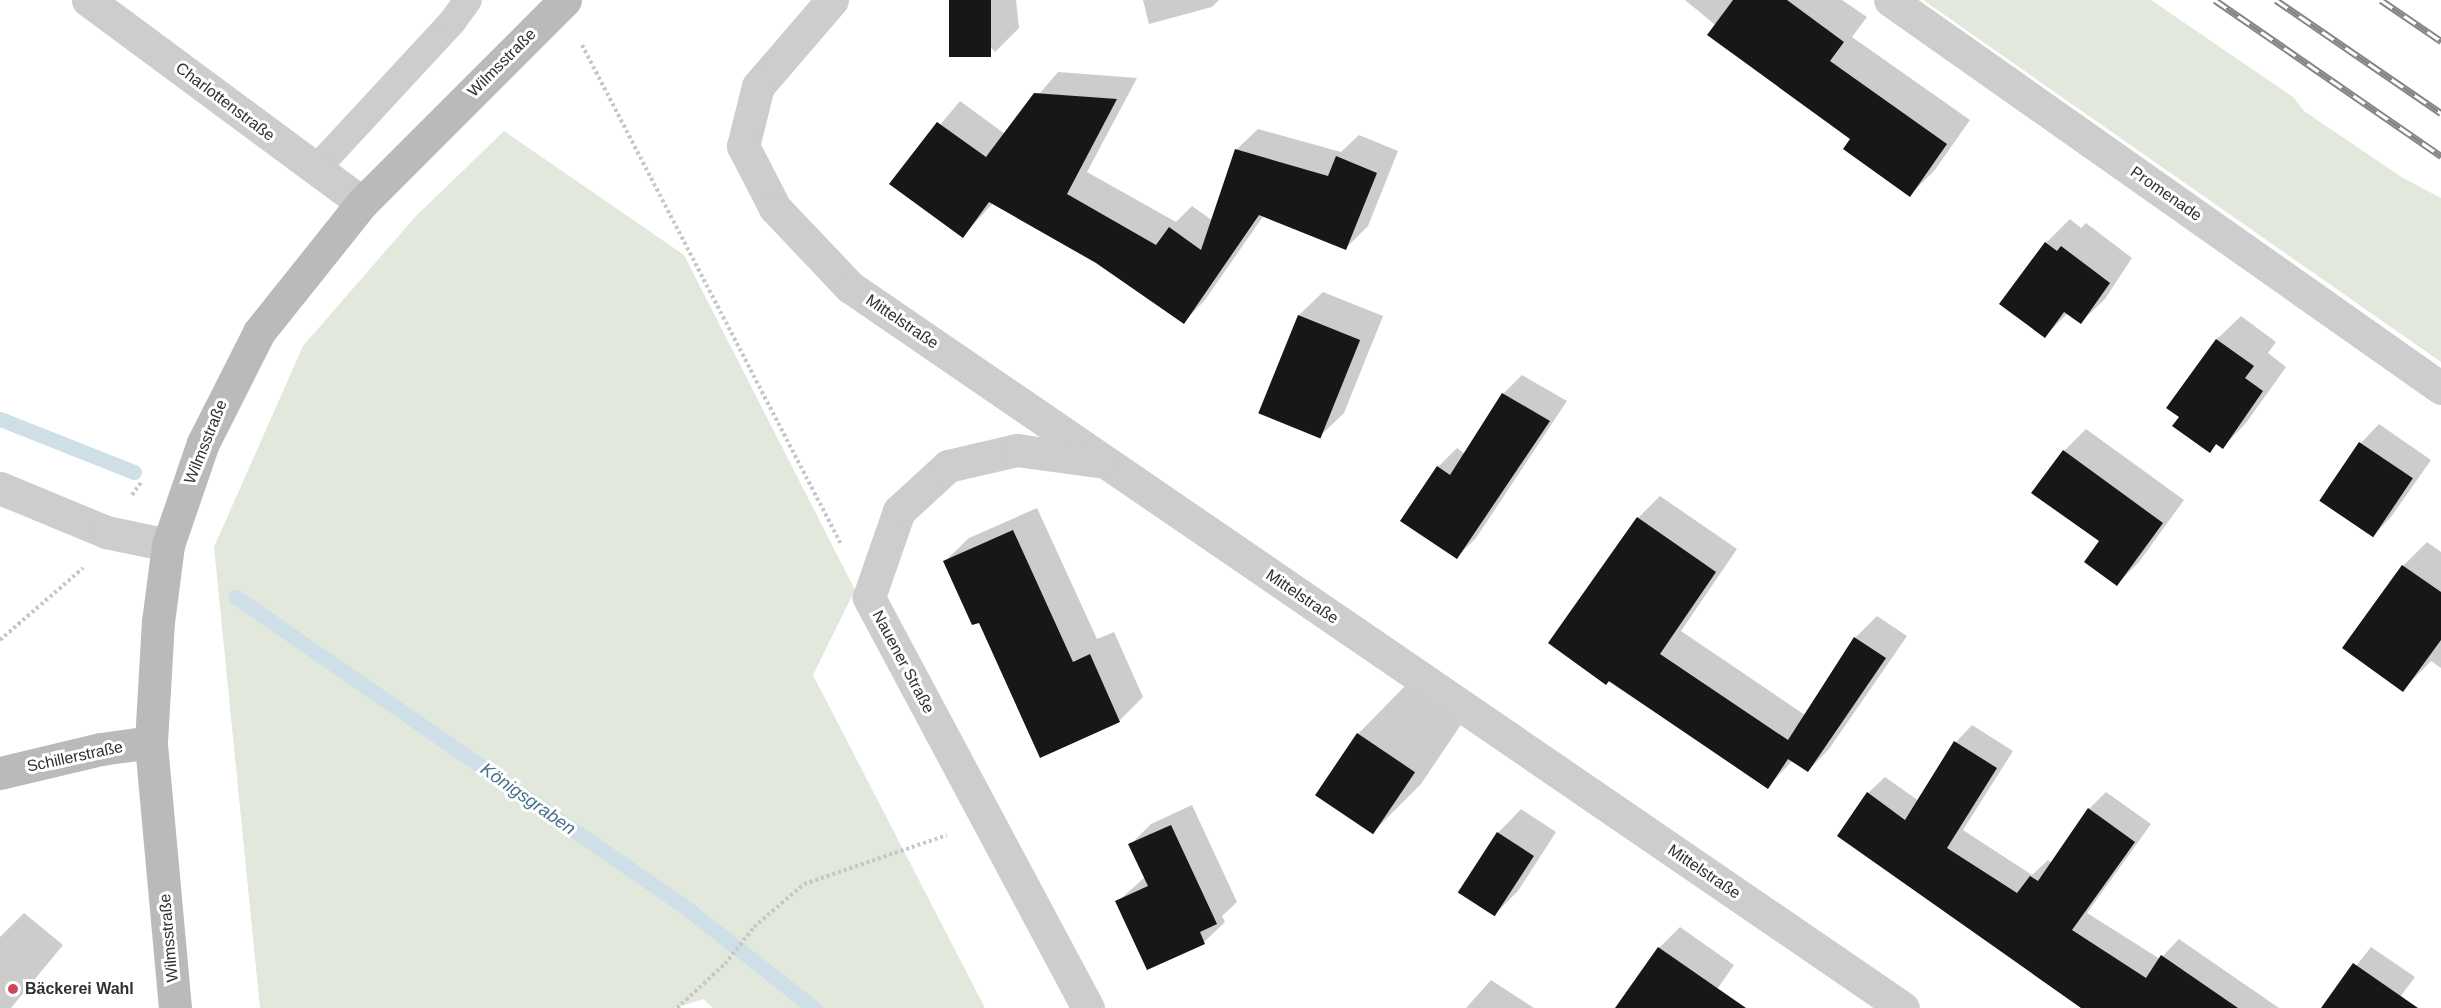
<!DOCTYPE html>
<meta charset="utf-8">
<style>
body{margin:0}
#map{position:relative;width:2441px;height:1008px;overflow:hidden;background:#fff;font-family:Arial,sans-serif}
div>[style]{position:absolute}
.green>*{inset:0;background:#e3e8dc}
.shadow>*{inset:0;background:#0003}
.stream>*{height:15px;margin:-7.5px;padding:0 7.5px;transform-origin:7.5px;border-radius:7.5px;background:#cedfe8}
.building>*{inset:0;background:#171717;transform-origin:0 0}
.path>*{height:4px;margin-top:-2px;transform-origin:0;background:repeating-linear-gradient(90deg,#c7c7c7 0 3px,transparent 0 6px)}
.lane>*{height:28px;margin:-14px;padding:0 14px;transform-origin:14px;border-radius:14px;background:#cdcdcd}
.street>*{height:33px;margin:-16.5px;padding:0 16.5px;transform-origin:16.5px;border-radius:16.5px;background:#cdcdcd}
.secondary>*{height:33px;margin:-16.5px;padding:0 16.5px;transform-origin:16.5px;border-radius:16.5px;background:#bababa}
.rail>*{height:7px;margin-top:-3.5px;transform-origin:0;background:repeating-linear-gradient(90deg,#fff 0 14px,#858585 0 28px);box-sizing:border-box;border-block:2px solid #858585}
.dots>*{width:16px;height:16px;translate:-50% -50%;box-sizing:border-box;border:3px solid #fff;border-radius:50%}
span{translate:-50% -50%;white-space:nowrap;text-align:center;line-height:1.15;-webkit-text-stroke:6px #fff;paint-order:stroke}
.street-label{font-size:16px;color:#303030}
.poi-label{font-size:16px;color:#303030;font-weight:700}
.left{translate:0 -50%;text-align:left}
.water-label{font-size:18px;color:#477189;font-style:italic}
</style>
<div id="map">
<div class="green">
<i style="clip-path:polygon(1923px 0,2151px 0,2293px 97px,2304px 111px,2403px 178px,2441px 198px,2441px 362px)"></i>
<i style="clip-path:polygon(504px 131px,684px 255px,855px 590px,813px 675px,985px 1008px,713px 1008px,703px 999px,675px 1008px,260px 1008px,214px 547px,303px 346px,415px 217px)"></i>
</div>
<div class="shadow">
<i style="clip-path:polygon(950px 0,1016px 0,1019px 28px,995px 52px)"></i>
<i style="clip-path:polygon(1143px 0,1219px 0,1212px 7px,1149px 24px)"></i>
<i style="clip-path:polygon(1685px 0,1842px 0,1867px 17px,1852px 37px,1970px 120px,1934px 171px,1910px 195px,1852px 138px)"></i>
<i style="clip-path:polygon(1058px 72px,1137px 78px,1087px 172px,1176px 222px,1192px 206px,1213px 221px,1236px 150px,1258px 129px,1341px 152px,1359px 135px,1398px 151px,1368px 226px,1346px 248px,1264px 215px,1205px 300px,1184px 322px,1097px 262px,993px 203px,963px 236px,891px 184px,960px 101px,1005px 134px)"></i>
<i style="clip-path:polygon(2070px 219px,2081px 228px,2086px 223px,2132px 258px,2105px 299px,2081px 322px,2068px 313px,2045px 336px,2046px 243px)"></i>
<i style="clip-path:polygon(1323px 292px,1383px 316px,1344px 413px,1320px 436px,1260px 412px,1299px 315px)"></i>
<i style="clip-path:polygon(2241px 316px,2276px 342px,2268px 353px,2286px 367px,2246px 423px,2223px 447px,2218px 443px,2209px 451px,2181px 416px,2168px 408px,2217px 339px)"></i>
<i style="clip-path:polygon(1522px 375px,1567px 401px,1476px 538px,1457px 557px,1438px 467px,1457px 448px,1465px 454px,1503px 394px)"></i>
<i style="clip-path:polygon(2379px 424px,2431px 460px,2391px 517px,2373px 536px,2321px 500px,2361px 443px)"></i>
<i style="clip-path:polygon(2086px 429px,2184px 500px,2139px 562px,2117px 584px,2064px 451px)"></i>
<i style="clip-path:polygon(1660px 496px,1737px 549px,1681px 631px,1805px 715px,1855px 638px,1877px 616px,1907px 636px,1829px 749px,1808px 771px,1792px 761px,1768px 787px,1550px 643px,1638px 518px)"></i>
<i style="clip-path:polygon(1037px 508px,1097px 639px,1114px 632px,1143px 697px,1119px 721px,979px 621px,945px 561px,969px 538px)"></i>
<i style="clip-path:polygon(2427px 542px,2441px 552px,2441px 668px,2431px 661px,2403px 690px,2344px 647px,2403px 566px)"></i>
<i style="clip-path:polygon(1406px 685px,1462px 723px,1421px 784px,1372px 833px,1358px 734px)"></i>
<i style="clip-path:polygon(1972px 725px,2013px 751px,1963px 830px,2032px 875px,2048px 860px,2052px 863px,2089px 809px,2106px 792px,2151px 824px,2087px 913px,2160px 959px,2179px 939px,2279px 1008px,2085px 1008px,1868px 793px,1885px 777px,1919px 801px,1956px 742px)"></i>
<i style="clip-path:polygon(1192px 805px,1237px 902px,1222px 916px,1225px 922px,1204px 942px,1117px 902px,1145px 877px,1130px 845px,1151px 824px)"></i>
<i style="clip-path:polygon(1521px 809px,1556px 832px,1518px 891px,1494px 915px,1498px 833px)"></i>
<i style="clip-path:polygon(24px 913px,63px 945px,11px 1008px,0 1008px,0 937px)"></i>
<i style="clip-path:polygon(1680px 927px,1734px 965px,1704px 1008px,1617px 1008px,1659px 948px)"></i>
<i style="clip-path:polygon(2371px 947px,2415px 977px,2392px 1008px,2323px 1008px)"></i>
<i style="clip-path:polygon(1491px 980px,1534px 1008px,1466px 1008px)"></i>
</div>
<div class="stream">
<i style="left:0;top:419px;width:144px;rotate:21.6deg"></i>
<i style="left:236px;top:597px;width:546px;rotate:34.62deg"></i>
<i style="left:685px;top:907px;width:164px;rotate:38.1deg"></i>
</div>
<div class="building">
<i style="left:949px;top:0;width:42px;height:57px"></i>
<i style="clip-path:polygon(1733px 0,1787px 0,1844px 42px,1830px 61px,1947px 144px,1910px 197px,1843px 149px,1850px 139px,1707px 35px)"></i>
<i style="clip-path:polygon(1034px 93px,1117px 99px,1067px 194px,1156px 245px,1169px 227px,1201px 250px,1235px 149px,1328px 176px,1336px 156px,1377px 173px,1346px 250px,1259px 215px,1184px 324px,1096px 263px,989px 202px,963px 238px,889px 184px,937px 122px,986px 157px)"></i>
<i style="clip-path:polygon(2045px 242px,2057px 251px,2061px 246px,2110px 283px,2081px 324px,2064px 312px,2045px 338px,1999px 304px)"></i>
<i style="left:1298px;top:315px;width:67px;height:106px;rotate:22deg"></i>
<i style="clip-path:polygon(2216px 339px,2254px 366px,2245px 378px,2263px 391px,2223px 449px,2216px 444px,2210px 453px,2172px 426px,2179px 417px,2166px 408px)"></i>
<i style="clip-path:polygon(1502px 393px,1550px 421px,1457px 559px,1400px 521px,1437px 466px,1450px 475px)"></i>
<i style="left:2359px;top:442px;width:65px;height:71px;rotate:34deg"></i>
<i style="clip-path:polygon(2063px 450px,2163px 523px,2117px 586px,2084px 562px,2099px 541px,2031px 493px)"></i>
<i style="clip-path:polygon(1637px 517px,1716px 572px,1660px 654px,1788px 740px,1854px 637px,1886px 658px,1808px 772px,1788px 759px,1768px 789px,1609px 681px,1606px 685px,1548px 643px)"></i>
<i style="clip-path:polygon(1013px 530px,1073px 662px,1090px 654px,1120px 722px,1040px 758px,979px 623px,972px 625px,943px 561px)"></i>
<i style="clip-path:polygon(2402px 565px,2441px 592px,2441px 640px,2403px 692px,2342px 648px)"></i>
<i style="left:1357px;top:733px;width:70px;height:75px;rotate:34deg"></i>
<i style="clip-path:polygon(1954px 741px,1997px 768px,1947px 848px,2017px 893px,2030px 876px,2038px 881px,2088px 808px,2135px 842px,2072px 930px,2146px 978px,2161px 955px,2238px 1008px,2081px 1008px,1837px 836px,1867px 792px,1905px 820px)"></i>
<i style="clip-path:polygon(1171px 825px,1217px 924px,1200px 932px,1205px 944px,1147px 970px,1115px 901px,1148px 886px,1128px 844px)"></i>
<i style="left:1497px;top:832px;width:44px;height:72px;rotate:33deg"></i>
<i style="clip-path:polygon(1658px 947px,1746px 1008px,1615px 1008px)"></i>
<i style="clip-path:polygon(2353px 963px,2418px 1008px,2321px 1008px)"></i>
</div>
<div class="path">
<i style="left:582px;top:45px;width:562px;rotate:62.57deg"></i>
<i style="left:132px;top:495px;width:17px;rotate:-54deg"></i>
<i style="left:0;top:640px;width:110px;rotate:-40.9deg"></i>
<i style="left:677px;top:1008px;width:65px;rotate:-42.5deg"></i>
<i style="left:725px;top:964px;width:47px;rotate:-51.9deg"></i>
<i style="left:754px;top:927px;width:66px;rotate:-40.7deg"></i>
<i style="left:804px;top:884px;width:151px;rotate:-18.9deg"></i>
</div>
<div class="lane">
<i style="left:315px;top:170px;width:202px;rotate:-47.2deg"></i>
<i style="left:452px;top:22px;width:27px;rotate:-54deg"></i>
</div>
<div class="street">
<i style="left:88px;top:0;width:341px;rotate:36.5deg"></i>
<i style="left:832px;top:0;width:113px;rotate:130.7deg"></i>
<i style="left:758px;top:86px;width:62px;rotate:104deg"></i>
<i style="left:743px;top:146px;width:70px;rotate:62.7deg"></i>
<i style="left:775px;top:208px;width:109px;rotate:46.5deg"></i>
<i style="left:850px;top:287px;width:1276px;rotate:34.4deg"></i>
<i style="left:1890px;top:0;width:674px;rotate:35.15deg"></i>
<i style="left:0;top:488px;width:115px;rotate:22.5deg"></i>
<i style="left:106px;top:532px;width:63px;rotate:11.8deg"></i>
<i style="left:1088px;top:1008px;width:466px;rotate:-118.1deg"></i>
<i style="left:869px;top:597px;width:91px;rotate:-70.8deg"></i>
<i style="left:899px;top:511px;width:67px;rotate:-42.6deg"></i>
<i style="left:948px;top:466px;width:71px;rotate:-13.1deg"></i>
<i style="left:1017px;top:450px;width:81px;rotate:7.8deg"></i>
</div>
<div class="secondary">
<i style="left:0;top:773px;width:104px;rotate:-13.4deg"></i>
<i style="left:101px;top:749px;width:50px;rotate:-8deg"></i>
<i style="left:175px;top:1008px;width:267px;rotate:-95.2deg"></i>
<i style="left:151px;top:742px;width:120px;rotate:-86.7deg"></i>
<i style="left:158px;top:622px;width:78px;rotate:-82.6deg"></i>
<i style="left:168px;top:545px;width:108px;rotate:-71.1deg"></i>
<i style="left:203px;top:443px;width:124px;rotate:-63.2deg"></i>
<i style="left:259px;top:332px;width:165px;rotate:-51.4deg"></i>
<i style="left:362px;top:203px;width:287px;rotate:-45deg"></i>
</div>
<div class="rail">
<i style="left:2215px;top:0;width:275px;rotate:34.6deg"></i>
<i style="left:2276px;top:0;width:200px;rotate:34.4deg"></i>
<i style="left:2381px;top:0;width:73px;rotate:34.3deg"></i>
</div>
<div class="dots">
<i style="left:13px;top:989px;background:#d14757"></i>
</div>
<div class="street-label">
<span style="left:502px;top:63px;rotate:-45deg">Wilmsstraße</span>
<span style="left:225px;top:102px;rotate:37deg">Charlottenstraße</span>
<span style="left:2166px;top:194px;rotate:35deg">Promenade</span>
<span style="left:902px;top:322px;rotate:34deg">Mittelstraße</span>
<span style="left:206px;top:442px;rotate:-68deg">Wilmsstraße</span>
<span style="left:1302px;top:597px;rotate:34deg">Mittelstraße</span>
<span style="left:903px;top:662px;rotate:62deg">Nauener Straße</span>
<span style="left:75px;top:757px;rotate:-12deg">Schillerstraße</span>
<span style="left:1704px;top:872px;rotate:34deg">Mittelstraße</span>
<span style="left:169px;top:938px;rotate:-95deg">Wilmsstraße</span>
</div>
<div class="poi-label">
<span class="left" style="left:25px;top:989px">Bäckerei Wahl</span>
</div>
<div class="water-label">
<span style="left:528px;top:799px;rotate:35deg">Königsgraben</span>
</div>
</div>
